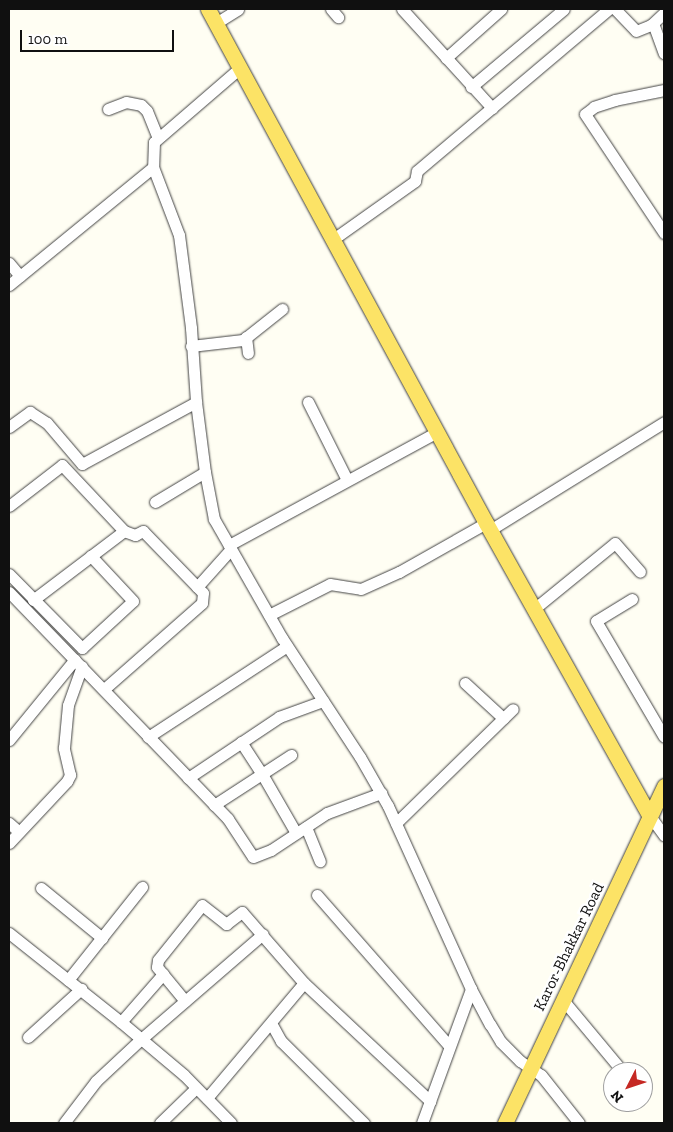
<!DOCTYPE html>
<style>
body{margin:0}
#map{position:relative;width:673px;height:1132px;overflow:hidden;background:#fffef3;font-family:"Zilla Slab",serif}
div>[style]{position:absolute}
.roads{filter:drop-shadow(0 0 1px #434343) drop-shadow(0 0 1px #434343)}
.minor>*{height:11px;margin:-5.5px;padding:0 5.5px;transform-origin:5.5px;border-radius:5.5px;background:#fff}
.major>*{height:15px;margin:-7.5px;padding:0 7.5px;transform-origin:7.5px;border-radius:7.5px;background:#fce366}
span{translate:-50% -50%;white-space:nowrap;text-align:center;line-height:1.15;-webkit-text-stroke:5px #fff;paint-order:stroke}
.street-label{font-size:16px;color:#101010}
.frame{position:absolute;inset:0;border:10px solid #101010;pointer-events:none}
.north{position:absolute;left:603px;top:1062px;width:50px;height:50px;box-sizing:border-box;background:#fff;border:1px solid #9f9f9f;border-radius:50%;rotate:229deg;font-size:14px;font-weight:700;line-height:20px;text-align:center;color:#101010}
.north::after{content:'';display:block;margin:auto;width:18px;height:22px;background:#c52823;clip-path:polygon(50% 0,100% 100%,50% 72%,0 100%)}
.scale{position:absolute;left:20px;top:30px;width:154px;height:22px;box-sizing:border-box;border:2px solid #101010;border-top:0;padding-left:6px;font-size:15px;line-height:18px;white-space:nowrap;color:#101010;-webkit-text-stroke:4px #fff;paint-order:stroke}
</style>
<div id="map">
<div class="roads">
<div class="minor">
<i style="left:331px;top:9px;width:11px;rotate:49deg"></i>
<i style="left:402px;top:9px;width:134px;rotate:47.7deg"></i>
<i style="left:615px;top:9px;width:30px;rotate:46deg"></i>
<i style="left:636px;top:31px;width:16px;rotate:-22deg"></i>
<i style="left:651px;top:25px;width:3px;rotate:18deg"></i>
<i style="left:654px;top:26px;width:29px;rotate:70deg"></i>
<i style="left:216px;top:23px;width:26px;rotate:-32deg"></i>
<i style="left:651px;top:25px;width:18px;rotate:-43deg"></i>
<i style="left:446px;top:58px;width:74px;rotate:-41.7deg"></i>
<i style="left:241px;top:67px;width:115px;rotate:139.2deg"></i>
<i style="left:154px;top:142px;width:25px;rotate:92deg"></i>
<i style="left:153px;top:167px;width:73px;rotate:69.1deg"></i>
<i style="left:179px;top:235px;width:94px;rotate:82.6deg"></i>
<i style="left:191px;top:328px;width:74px;rotate:86.1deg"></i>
<i style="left:196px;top:402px;width:71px;rotate:82.7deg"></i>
<i style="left:205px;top:472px;width:48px;rotate:79.2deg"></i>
<i style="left:214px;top:519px;width:137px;rotate:60.3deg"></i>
<i style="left:282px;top:638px;width:142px;rotate:56.8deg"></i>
<i style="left:360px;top:757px;width:56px;rotate:60.3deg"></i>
<i style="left:388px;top:806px;width:201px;rotate:65.6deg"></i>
<i style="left:471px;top:989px;width:40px;rotate:62deg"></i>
<i style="left:490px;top:1024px;width:21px;rotate:59deg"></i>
<i style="left:501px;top:1042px;width:27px;rotate:45deg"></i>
<i style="left:520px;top:1061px;width:25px;rotate:34deg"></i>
<i style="left:541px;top:1075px;width:61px;rotate:51.6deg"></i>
<i style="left:471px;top:87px;width:121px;rotate:-40deg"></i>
<i style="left:664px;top:90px;width:50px;rotate:168.5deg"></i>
<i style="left:615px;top:100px;width:22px;rotate:162deg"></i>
<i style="left:594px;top:107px;width:11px;rotate:142deg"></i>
<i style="left:585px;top:114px;width:143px;rotate:56.4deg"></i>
<i style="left:108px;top:109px;width:19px;rotate:-21deg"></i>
<i style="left:126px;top:102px;width:15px;rotate:11deg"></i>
<i style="left:141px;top:105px;width:8px;rotate:45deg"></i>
<i style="left:147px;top:111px;width:29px;rotate:68deg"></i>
<i style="left:332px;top:240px;width:102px;rotate:-35.4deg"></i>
<i style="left:415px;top:181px;width:10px;rotate:-79deg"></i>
<i style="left:417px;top:171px;width:251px;rotate:-40.2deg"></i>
<i style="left:9px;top:263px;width:17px;rotate:50deg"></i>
<i style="left:9px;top:285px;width:186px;rotate:-39.3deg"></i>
<i style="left:246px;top:337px;width:16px;rotate:83deg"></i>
<i style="left:191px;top:346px;width:52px;rotate:-6.6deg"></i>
<i style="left:243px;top:340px;width:50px;rotate:-38.5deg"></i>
<i style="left:308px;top:402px;width:87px;rotate:63.4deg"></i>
<i style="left:9px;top:427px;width:26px;rotate:-36deg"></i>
<i style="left:30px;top:412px;width:20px;rotate:33deg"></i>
<i style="left:47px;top:423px;width:54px;rotate:49.5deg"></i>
<i style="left:82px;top:464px;width:130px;rotate:-28.5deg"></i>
<i style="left:155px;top:502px;width:58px;rotate:-31deg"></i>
<i style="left:9px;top:506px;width:67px;rotate:-37.7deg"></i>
<i style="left:62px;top:465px;width:91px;rotate:46.8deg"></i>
<i style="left:124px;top:531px;width:12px;rotate:20deg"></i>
<i style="left:135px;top:535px;width:9px;rotate:-27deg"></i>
<i style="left:143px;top:531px;width:86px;rotate:45.9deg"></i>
<i style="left:203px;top:593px;width:10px;rotate:96deg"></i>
<i style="left:202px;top:603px;width:130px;rotate:138.7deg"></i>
<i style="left:490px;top:530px;width:205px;rotate:-31.8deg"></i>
<i style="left:229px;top:545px;width:237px;rotate:-28.5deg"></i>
<i style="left:9px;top:574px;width:104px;rotate:45.4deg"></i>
<i style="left:82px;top:648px;width:69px;rotate:-42.7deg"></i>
<i style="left:133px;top:601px;width:62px;rotate:-133deg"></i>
<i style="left:197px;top:587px;width:51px;rotate:-48.2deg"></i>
<i style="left:9px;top:592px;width:315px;rotate:46deg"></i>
<i style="left:228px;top:819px;width:45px;rotate:56.7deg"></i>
<i style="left:253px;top:857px;width:19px;rotate:-21deg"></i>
<i style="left:271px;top:850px;width:67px;rotate:-33.5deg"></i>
<i style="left:327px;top:813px;width:58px;rotate:-20.3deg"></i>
<i style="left:632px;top:599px;width:42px;rotate:148.6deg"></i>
<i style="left:596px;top:621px;width:134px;rotate:59.6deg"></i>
<i style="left:33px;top:600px;width:114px;rotate:-37.2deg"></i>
<i style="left:534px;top:609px;width:104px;rotate:-39.2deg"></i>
<i style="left:615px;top:543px;width:38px;rotate:49deg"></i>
<i style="left:269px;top:615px;width:68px;rotate:-26.9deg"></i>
<i style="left:330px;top:584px;width:31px;rotate:9deg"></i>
<i style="left:361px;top:589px;width:42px;rotate:-24.1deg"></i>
<i style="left:399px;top:572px;width:100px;rotate:-29.4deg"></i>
<i style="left:465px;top:683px;width:52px;rotate:42.6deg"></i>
<i style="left:148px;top:737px;width:166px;rotate:-33.2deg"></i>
<i style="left:9px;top:740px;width:104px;rotate:-50.8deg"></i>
<i style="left:241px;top:742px;width:38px;rotate:57deg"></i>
<i style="left:262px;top:774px;width:68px;rotate:60deg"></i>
<i style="left:188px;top:778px;width:110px;rotate:-33.8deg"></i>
<i style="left:279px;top:717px;width:47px;rotate:-20deg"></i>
<i style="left:214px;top:805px;width:92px;rotate:-33deg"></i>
<i style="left:650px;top:816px;width:24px;rotate:54deg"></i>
<i style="left:9px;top:823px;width:13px;rotate:42deg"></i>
<i style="left:396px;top:823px;width:163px;rotate:-44.3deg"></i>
<i style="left:306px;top:827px;width:37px;rotate:68deg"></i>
<i style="left:9px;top:843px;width:85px;rotate:-46.9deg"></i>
<i style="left:67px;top:781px;width:7px;rotate:-63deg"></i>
<i style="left:70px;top:775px;width:28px;rotate:-103deg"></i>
<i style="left:64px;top:748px;width:43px;rotate:-84.7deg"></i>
<i style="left:68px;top:705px;width:41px;rotate:-70.3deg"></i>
<i style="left:41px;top:888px;width:79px;rotate:39.3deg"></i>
<i style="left:317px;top:895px;width:201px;rotate:48.8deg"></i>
<i style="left:9px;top:933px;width:143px;rotate:38.5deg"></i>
<i style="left:121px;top:1022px;width:82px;rotate:40.1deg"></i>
<i style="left:184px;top:1075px;width:67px;rotate:45.6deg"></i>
<i style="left:68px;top:980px;width:119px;rotate:-51.5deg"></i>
<i style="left:563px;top:1000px;width:94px;rotate:50.2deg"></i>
<i style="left:185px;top:1001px;width:44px;rotate:-129.5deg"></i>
<i style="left:157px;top:967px;width:7px;rotate:-82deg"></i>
<i style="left:158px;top:960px;width:70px;rotate:-51.3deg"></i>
<i style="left:202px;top:905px;width:31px;rotate:38deg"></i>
<i style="left:226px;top:924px;width:20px;rotate:-37deg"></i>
<i style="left:242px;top:912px;width:94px;rotate:48.9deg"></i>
<i style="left:304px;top:983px;width:173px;rotate:43.1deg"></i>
<i style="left:121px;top:1022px;width:64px;rotate:-48.8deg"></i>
<i style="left:271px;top:1023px;width:21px;rotate:61deg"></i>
<i style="left:281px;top:1041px;width:117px;rotate:44.7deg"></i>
<i style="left:28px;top:1037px;width:72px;rotate:-42.2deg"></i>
<i style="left:207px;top:1098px;width:150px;rotate:-49.9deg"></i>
<i style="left:64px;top:1123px;width:53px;rotate:-52.7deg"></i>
<i style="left:96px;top:1081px;width:60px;rotate:-43deg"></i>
<i style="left:140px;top:1040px;width:162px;rotate:-40.8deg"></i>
<i style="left:160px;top:1123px;width:50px;rotate:-44.2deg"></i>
<i style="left:422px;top:1123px;width:143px;rotate:-69.9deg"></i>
</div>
<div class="major">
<i style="left:208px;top:9px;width:584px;rotate:61.59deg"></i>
<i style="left:486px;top:523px;width:336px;rotate:60.8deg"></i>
<i style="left:505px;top:1123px;width:373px;rotate:-64.7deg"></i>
</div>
</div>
<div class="street-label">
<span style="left:569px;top:947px;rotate:-64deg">Karor-Bhakkar Road</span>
</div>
<div class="frame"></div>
<div class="north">N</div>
<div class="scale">100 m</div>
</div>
